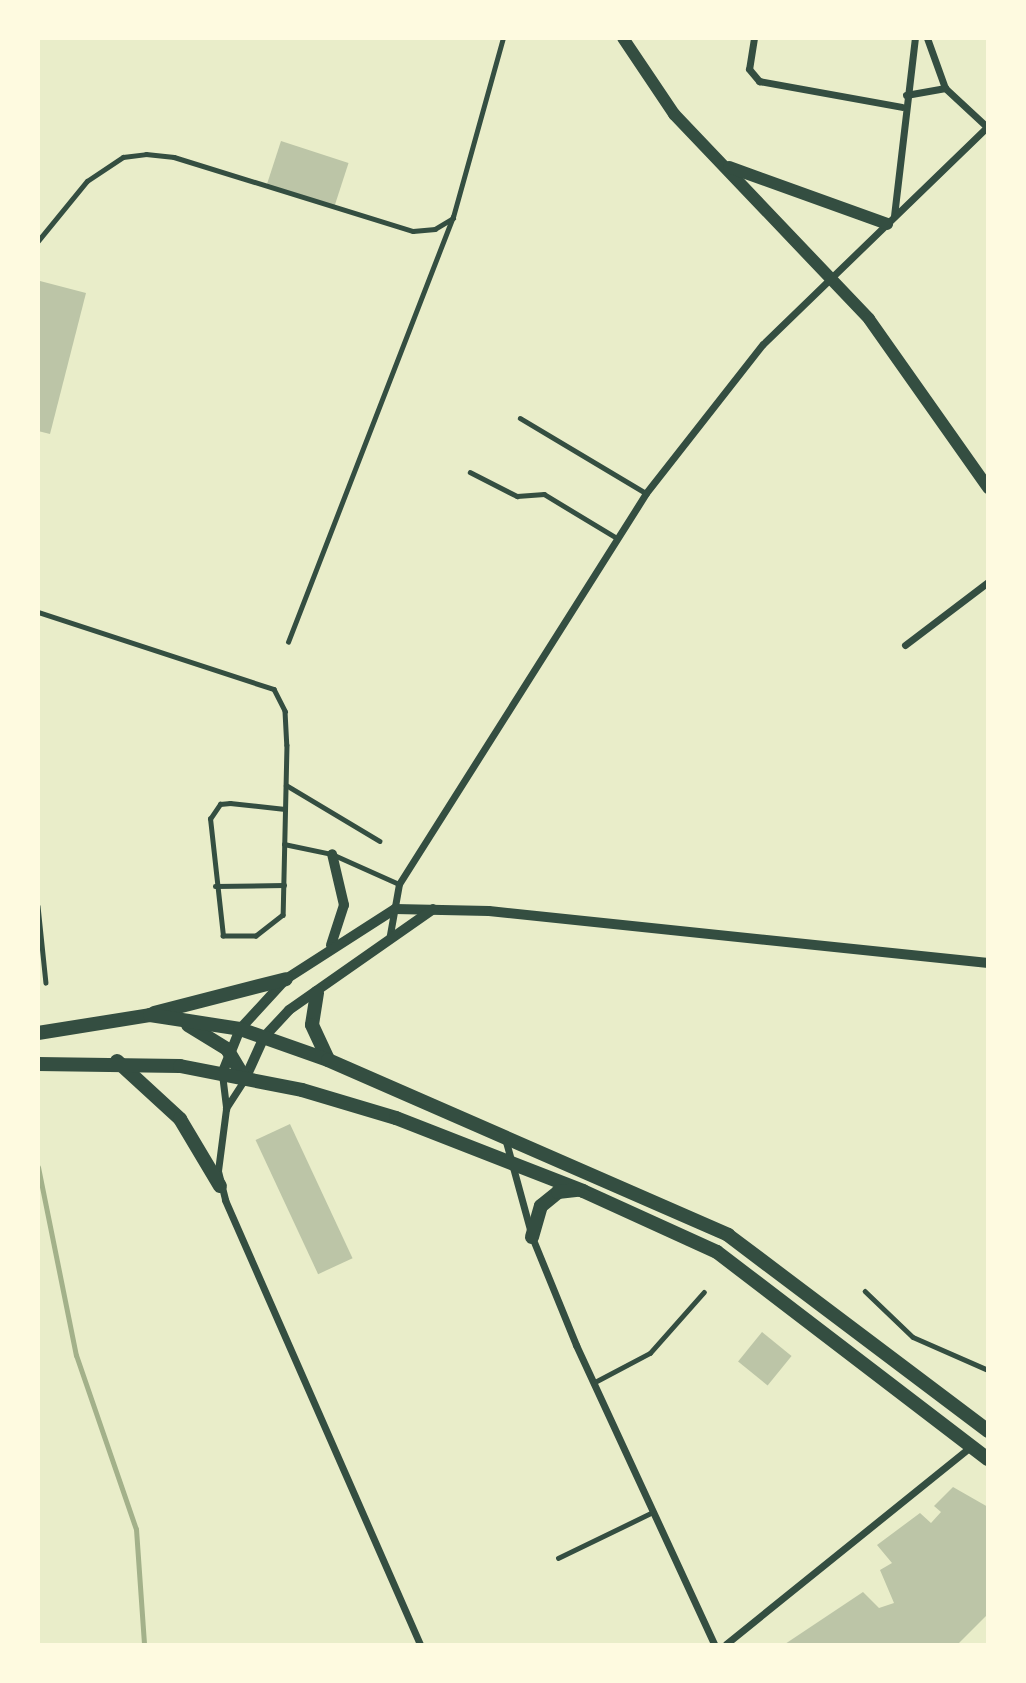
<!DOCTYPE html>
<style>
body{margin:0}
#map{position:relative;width:1026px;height:1683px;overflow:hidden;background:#e9edc9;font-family:Cabin,sans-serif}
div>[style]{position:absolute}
.stream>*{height:5px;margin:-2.5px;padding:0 2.5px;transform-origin:2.5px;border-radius:2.5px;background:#a3b18a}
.building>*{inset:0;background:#bcc5a7;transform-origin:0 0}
.service>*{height:4.5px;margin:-2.25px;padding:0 2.25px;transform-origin:2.25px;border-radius:2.25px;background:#344e41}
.minor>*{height:7px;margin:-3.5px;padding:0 3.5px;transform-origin:3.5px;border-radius:3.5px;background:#344e41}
.tertiary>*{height:10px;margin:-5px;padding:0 5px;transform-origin:5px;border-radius:5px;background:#344e41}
.secondary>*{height:12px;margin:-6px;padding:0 6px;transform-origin:6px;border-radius:6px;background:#344e41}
.primary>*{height:14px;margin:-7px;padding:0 7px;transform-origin:7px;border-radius:7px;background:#344e41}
span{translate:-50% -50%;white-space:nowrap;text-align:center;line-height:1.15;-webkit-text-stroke:7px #fefae0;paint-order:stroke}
.frame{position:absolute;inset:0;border:40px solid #fefae0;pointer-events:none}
</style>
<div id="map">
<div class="stream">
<i style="left:38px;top:1167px;width:192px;rotate:78.6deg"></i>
<i style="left:76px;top:1355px;width:184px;rotate:71deg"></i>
<i style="left:136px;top:1529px;width:115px;rotate:86deg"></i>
</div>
<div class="building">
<i style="left:281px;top:141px;width:71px;height:46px;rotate:18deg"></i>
<i style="clip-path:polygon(40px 281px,86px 293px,50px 434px,38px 431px)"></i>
<i style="left:290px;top:1124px;width:148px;height:38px;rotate:65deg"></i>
<i style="left:762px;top:1332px;width:38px;height:38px;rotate:39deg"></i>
<i style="clip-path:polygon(953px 1487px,988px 1507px,988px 1614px,958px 1644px,785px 1644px,863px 1592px,879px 1608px,894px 1603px,880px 1570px,892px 1563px,877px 1545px,920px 1513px,931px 1523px,941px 1512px,934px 1506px)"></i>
</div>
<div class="service">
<i style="left:38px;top:241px;width:77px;rotate:-50.8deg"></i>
<i style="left:87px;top:181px;width:43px;rotate:-33.7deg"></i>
<i style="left:123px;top:157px;width:23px;rotate:-7deg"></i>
<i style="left:146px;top:154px;width:28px;rotate:6deg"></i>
<i style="left:174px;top:157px;width:250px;rotate:17.2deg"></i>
<i style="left:413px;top:231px;width:22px;rotate:-5deg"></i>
<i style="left:435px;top:229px;width:21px;rotate:-31deg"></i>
<i style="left:520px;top:418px;width:147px;rotate:30.8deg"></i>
<i style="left:470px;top:472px;width:53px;rotate:27.1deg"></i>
<i style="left:517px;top:496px;width:27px;rotate:-4deg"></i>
<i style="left:544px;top:494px;width:85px;rotate:31.1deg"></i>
<i style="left:38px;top:612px;width:248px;rotate:18.1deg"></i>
<i style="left:274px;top:689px;width:25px;rotate:63deg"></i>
<i style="left:285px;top:711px;width:34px;rotate:87deg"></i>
<i style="left:287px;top:745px;width:170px;rotate:91.3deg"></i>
<i style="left:283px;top:915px;width:34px;rotate:142deg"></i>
<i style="left:256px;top:936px;width:33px;rotate:180deg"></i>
<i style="left:223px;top:936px;width:118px;rotate:-96.3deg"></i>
<i style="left:210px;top:819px;width:18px;rotate:-56deg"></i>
<i style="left:220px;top:804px;width:10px;rotate:-6deg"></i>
<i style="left:230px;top:803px;width:55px;rotate:6.2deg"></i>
<i style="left:288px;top:642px;width:456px;rotate:-68.8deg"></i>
<i style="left:453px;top:217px;width:186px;rotate:-74.4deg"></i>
<i style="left:286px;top:785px;width:109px;rotate:30.8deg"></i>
<i style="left:284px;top:844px;width:49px;rotate:11.8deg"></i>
<i style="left:332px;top:854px;width:73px;rotate:24.1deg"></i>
<i style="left:215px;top:886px;width:69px;rotate:-0.8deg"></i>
<i style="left:38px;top:906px;width:77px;rotate:84.1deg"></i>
<i style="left:865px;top:1291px;width:66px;rotate:43.8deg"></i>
<i style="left:913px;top:1337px;width:82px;rotate:23.7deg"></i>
<i style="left:593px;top:1383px;width:64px;rotate:-27.8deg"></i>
<i style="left:650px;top:1353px;width:81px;rotate:-48.5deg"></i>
<i style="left:558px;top:1558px;width:106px;rotate:-25.8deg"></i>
</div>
<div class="minor">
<i style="left:754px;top:38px;width:31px;rotate:99deg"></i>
<i style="left:749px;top:69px;width:16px;rotate:50deg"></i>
<i style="left:759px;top:81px;width:145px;rotate:10.3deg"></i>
<i style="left:927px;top:38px;width:53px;rotate:70.2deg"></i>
<i style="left:945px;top:88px;width:57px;rotate:42.9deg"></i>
<i style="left:906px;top:95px;width:40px;rotate:-10deg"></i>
<i style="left:894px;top:216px;width:179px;rotate:-83.3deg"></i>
<i style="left:905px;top:645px;width:104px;rotate:-37.2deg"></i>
<i style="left:389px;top:940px;width:57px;rotate:-79.9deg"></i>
<i style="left:399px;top:884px;width:462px;rotate:-57.7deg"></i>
<i style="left:646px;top:493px;width:189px;rotate:-51.9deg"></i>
<i style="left:763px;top:344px;width:313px;rotate:-44.1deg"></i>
<i style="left:222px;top:1074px;width:35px;rotate:83deg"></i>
<i style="left:226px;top:1109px;width:63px;rotate:97.4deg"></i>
<i style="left:218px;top:1171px;width:30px;rotate:76deg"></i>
<i style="left:225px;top:1200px;width:485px;rotate:66.3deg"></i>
<i style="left:226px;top:1108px;width:35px;rotate:-57deg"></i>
<i style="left:505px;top:1138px;width:103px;rotate:74.7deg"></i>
<i style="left:532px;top:1237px;width:117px;rotate:67.8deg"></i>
<i style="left:576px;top:1345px;width:329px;rotate:65.2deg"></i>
<i style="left:726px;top:1644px;width:315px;rotate:-38.9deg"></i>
</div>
<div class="tertiary">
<i style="left:331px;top:945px;width:42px;rotate:-72deg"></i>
<i style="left:344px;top:905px;width:52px;rotate:-103.2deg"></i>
<i style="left:222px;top:1074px;width:48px;rotate:-68.2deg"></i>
<i style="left:240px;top:1029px;width:68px;rotate:-47.4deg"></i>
<i style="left:286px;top:979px;width:130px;rotate:-32.7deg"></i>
<i style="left:395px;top:909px;width:94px;rotate:1.2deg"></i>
<i style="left:489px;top:911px;width:502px;rotate:5.95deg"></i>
<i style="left:245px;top:1079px;width:46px;rotate:-65.7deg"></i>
<i style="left:264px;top:1037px;width:37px;rotate:-47deg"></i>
<i style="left:289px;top:1010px;width:176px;rotate:-35deg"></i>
</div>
<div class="secondary">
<i style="left:623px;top:38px;width:92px;rotate:56.1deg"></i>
<i style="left:674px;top:114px;width:283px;rotate:46.4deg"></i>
<i style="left:869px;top:319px;width:207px;rotate:54.8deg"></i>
<i style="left:729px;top:167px;width:168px;rotate:19.8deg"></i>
</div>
<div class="primary">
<i style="left:317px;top:993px;width:32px;rotate:99deg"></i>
<i style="left:312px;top:1025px;width:38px;rotate:65deg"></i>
<i style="left:154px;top:1013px;width:136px;rotate:-14.4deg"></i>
<i style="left:188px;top:1025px;width:46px;rotate:31.6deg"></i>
<i style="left:227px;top:1049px;width:35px;rotate:59deg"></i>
<i style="left:38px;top:1033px;width:113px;rotate:-9.1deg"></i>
<i style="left:150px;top:1015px;width:91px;rotate:8.8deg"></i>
<i style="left:240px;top:1029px;width:93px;rotate:19.4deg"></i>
<i style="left:328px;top:1060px;width:437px;rotate:23.6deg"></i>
<i style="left:728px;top:1235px;width:326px;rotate:37deg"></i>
<i style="left:117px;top:1061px;width:86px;rotate:42.6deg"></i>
<i style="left:180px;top:1119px;width:78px;rotate:59.2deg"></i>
<i style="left:38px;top:1064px;width:142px;rotate:0.8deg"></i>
<i style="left:180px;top:1066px;width:124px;rotate:11.1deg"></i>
<i style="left:302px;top:1090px;width:98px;rotate:16.6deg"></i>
<i style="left:396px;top:1118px;width:201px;rotate:21.3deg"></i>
<i style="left:583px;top:1191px;width:147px;rotate:24.5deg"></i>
<i style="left:717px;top:1252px;width:341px;rotate:37.4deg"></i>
<i style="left:532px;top:1237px;width:32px;rotate:-74deg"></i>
<i style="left:541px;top:1206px;width:22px;rotate:-39deg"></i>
<i style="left:558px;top:1192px;width:20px;rotate:-6deg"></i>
</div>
<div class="frame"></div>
</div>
